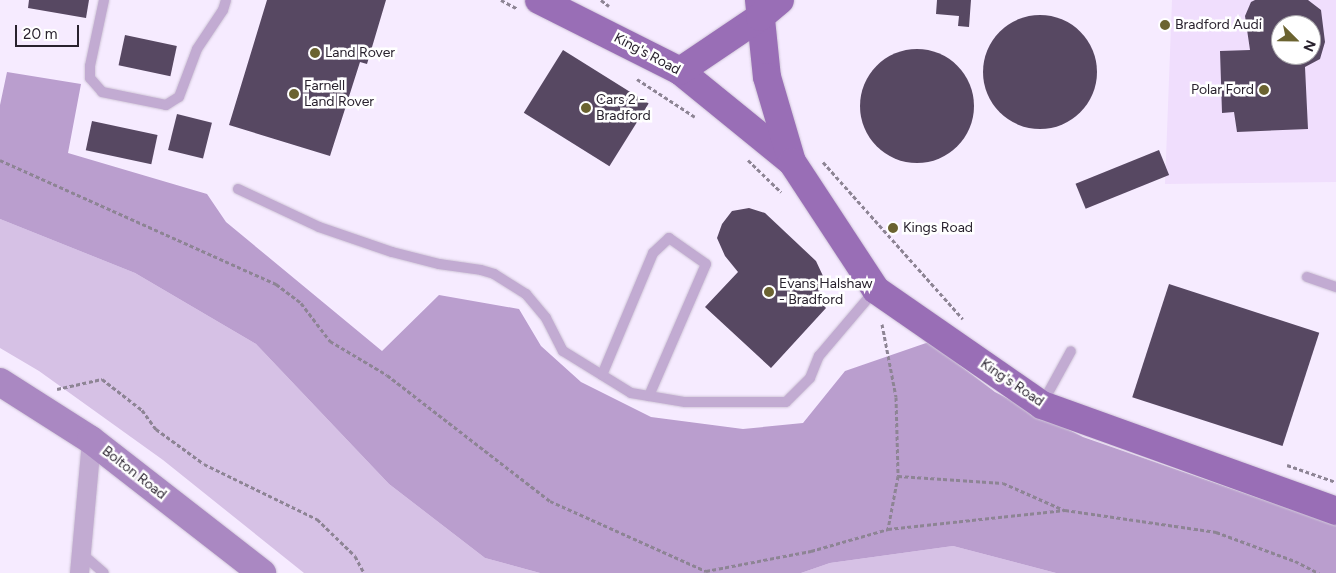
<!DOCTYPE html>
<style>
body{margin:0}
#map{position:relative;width:1336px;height:573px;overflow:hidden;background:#f6ebff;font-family:Figtree,sans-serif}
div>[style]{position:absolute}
.built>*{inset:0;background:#f0defd}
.green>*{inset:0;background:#d6c1e5}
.forest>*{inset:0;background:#ba9ece}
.building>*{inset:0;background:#574862;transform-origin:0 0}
.round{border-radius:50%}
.path>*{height:3px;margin-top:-1.5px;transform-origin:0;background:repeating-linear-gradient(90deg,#8d8494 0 4px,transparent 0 6.5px)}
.roads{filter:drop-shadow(0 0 1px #d1c7d9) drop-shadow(0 0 1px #d1c7d9)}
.lane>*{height:10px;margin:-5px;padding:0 5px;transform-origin:5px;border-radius:5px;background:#c2abd2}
.street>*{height:19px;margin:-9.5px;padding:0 9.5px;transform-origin:9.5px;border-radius:9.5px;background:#c2abd2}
.secondary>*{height:28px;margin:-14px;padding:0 14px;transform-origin:14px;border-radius:14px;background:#aa88c2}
.primary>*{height:28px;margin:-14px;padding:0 14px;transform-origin:14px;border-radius:14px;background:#996eb6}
.dots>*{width:14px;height:14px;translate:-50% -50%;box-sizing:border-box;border:2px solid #fff;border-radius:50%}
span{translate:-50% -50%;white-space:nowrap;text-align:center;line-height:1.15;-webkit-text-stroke:5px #fff;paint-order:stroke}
.poi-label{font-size:14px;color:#29222e}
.left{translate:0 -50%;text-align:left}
.right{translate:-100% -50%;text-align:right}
.street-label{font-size:14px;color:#29222e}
.north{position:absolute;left:1271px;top:15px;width:50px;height:50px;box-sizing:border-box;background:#fff;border:1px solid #a9a7ab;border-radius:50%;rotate:113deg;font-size:14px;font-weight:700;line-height:20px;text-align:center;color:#29222e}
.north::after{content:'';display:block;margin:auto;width:18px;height:22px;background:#6b6330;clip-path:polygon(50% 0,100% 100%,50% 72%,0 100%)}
.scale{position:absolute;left:15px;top:25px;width:64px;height:22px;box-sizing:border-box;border:2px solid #29222e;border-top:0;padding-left:6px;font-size:15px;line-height:18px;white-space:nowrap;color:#29222e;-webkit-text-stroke:4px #fff;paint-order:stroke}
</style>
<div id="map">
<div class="built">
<i style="clip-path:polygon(evenodd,1172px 0,1336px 0,1336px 182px,1165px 184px,1172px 0,1281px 25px,1311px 25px,1311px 55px,1281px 55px,1281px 25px)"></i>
</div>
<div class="green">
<i style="clip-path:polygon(0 219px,135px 273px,256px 344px,389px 484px,485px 558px,540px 573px,304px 573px,163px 460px,39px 371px,0 348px)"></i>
<i style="clip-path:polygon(953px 546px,1056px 573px,801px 573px,830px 563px)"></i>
</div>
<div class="forest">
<i style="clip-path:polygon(7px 72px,81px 84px,68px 153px,207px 194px,226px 222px,382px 351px,439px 295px,519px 309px,541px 346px,581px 382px,651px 417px,743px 429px,803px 423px,845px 371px,929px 342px,995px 392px,1083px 437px,1336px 525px,1336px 573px,1056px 573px,953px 546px,830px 563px,801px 573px,540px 573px,485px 558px,389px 484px,256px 344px,135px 273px,0 219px,0 105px)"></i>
</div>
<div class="building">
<i style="clip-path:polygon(29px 0,89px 0,86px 18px,28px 8px)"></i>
<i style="clip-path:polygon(267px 0,386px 0,367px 64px,360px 62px,330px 156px,229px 125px)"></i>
<i style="clip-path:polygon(937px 0,971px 0,969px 27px,958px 26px,959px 16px,936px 14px)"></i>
<i style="clip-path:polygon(evenodd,1255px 0,1308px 0,1321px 10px,1325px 42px,1320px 59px,1305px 67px,1308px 129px,1237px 132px,1234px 112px,1222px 113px,1220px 51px,1250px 50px,1245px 16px,1251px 2px,1255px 0,1281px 25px,1311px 25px,1311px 55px,1281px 55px,1281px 25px)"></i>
<i class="round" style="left:983px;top:15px;width:114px;height:114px"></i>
<i style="left:125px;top:35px;width:53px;height:31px;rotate:12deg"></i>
<i class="round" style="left:860px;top:49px;width:114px;height:114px"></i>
<i style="left:563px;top:50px;width:101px;height:74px;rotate:32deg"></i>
<i style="left:177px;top:114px;width:36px;height:37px;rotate:14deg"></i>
<i style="left:92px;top:121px;width:67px;height:30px;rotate:12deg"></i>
<i style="left:1159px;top:150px;width:27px;height:90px;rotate:68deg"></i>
<i style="clip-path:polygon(749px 208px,765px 213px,816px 261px,823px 276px,822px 287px,815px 296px,826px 308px,771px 368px,705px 307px,738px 272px,725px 256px,717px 238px,722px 224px,732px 211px)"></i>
<i style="left:1169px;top:284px;width:158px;height:119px;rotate:18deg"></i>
</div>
<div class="path">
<i style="left:501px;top:0;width:19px;rotate:28deg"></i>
<i style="left:601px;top:0;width:10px;rotate:37deg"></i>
<i style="left:637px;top:79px;width:69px;rotate:33.2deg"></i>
<i style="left:0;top:160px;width:303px;rotate:24.2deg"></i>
<i style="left:276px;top:284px;width:31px;rotate:37deg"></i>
<i style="left:301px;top:303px;width:48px;rotate:52.7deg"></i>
<i style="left:330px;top:341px;width:66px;rotate:30.8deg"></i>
<i style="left:387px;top:375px;width:206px;rotate:37.7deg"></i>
<i style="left:550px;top:501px;width:171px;rotate:24.2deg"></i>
<i style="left:706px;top:571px;width:107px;rotate:-10.8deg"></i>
<i style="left:811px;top:551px;width:80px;rotate:-15.9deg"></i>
<i style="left:888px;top:529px;width:178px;rotate:-6.1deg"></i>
<i style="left:1065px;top:510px;width:153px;rotate:8.3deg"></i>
<i style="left:1216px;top:532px;width:84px;rotate:20.2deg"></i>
<i style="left:1295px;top:561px;width:27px;rotate:27deg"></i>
<i style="left:748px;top:160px;width:46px;rotate:44.1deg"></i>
<i style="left:823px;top:162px;width:210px;rotate:48.3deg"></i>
<i style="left:882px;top:324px;width:74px;rotate:79.1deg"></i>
<i style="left:896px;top:397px;width:79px;rotate:88.5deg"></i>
<i style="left:898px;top:476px;width:54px;rotate:100.7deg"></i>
<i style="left:57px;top:389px;width:46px;rotate:-12.5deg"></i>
<i style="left:102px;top:379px;width:51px;rotate:37.8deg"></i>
<i style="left:142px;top:410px;width:24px;rotate:54deg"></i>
<i style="left:156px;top:429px;width:59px;rotate:36.1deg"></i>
<i style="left:204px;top:464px;width:126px;rotate:26deg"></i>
<i style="left:317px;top:519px;width:53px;rotate:44.2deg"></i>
<i style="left:355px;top:556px;width:19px;rotate:62deg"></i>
<i style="left:1287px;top:465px;width:52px;rotate:19.1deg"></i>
<i style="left:898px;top:476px;width:105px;rotate:3.8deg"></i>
<i style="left:1003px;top:483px;width:67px;rotate:23.9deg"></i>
</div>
<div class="roads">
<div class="lane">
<i style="left:104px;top:0;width:67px;rotate:102deg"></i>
<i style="left:90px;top:66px;width:12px;rotate:90deg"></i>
<i style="left:90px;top:78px;width:18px;rotate:49deg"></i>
<i style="left:102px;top:92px;width:65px;rotate:11.5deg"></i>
<i style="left:166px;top:105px;width:15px;rotate:-32deg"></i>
<i style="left:179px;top:97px;width:51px;rotate:-69.4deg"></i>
<i style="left:197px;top:49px;width:47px;rotate:-56.3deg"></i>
<i style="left:223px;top:10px;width:10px;rotate:-73deg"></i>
<i style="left:238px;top:189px;width:89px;rotate:25.1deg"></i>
<i style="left:319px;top:227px;width:77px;rotate:18.9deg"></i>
<i style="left:392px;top:252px;width:49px;rotate:14.3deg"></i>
<i style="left:439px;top:264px;width:42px;rotate:8.1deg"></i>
<i style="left:481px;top:270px;width:14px;rotate:17deg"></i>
<i style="left:494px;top:274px;width:38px;rotate:32deg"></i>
<i style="left:526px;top:294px;width:31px;rotate:50deg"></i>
<i style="left:546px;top:318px;width:37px;rotate:63deg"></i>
<i style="left:563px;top:351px;width:80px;rotate:31.7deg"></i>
<i style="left:631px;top:393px;width:55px;rotate:9.5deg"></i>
<i style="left:685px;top:402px;width:101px"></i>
<i style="left:786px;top:402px;width:34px;rotate:-45deg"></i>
<i style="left:810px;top:378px;width:24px;rotate:-68deg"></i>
<i style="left:819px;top:356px;width:87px;rotate:-49.7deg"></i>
<i style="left:1307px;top:277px;width:31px;rotate:19deg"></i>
<i style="left:602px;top:375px;width:132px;rotate:-67.3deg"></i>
<i style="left:653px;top:253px;width:22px;rotate:-43deg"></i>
<i style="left:669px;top:238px;width:45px;rotate:35.1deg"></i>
<i style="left:706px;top:264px;width:144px;rotate:113.4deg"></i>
<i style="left:1042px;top:404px;width:60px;rotate:-61.3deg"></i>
<i style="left:81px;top:553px;width:30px;rotate:41deg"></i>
</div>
<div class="street">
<i style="left:79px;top:573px;width:134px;rotate:-84.8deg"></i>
</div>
<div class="secondary">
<i style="left:0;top:382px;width:108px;rotate:32.5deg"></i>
<i style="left:91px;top:440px;width:217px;rotate:37.9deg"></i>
</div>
<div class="primary">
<i style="left:539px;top:0;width:158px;rotate:26.7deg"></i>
<i style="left:680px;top:71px;width:144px;rotate:39.1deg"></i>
<i style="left:759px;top:0;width:77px;rotate:84.1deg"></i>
<i style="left:767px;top:77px;width:89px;rotate:73.6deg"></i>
<i style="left:792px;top:162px;width:153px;rotate:56.7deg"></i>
<i style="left:876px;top:290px;width:202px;rotate:34.7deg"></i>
<i style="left:1042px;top:405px;width:313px;rotate:19.8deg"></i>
<i style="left:680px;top:71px;width:97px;rotate:-34deg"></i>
<i style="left:760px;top:17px;width:26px;rotate:-40deg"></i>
</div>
</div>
<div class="dots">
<i style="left:1165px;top:25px;background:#6b6330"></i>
<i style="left:315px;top:53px;background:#6b6330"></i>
<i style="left:1264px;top:90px;background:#6b6330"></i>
<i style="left:294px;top:94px;background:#6b6330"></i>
<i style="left:586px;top:108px;background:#6b6330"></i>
<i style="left:893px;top:228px;background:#6b6330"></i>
<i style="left:769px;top:292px;background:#6b6330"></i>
</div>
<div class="poi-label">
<span class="left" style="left:1175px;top:25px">Bradford Audi</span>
<span class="left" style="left:325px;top:53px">Land Rover</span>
<span class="left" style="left:304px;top:94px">Farnell<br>Land Rover</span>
<span class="right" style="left:1254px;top:90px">Polar Ford</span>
<span class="left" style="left:596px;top:108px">Cars 2 -<br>Bradford</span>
<span class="left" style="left:903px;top:228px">Kings Road</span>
<span class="left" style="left:779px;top:292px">Evans Halshaw<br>- Bradford</span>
</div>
<div class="street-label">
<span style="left:647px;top:54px;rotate:28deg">King's Road</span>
<span style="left:1012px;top:383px;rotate:34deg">King's Road</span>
<span style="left:134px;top:473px;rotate:38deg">Bolton Road</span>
</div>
<div class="north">N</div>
<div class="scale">20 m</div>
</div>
